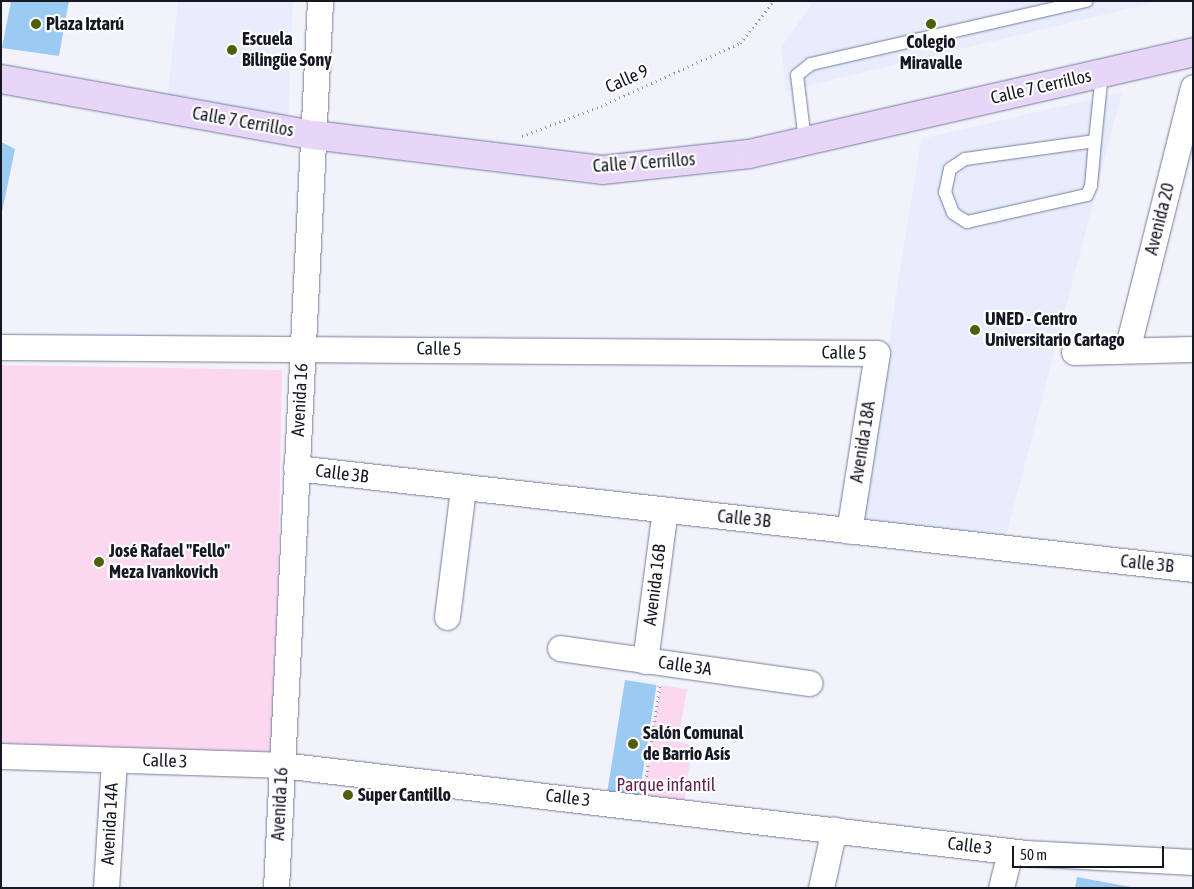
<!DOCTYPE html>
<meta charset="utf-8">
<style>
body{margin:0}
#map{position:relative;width:1194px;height:889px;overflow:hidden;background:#f2f3fa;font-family:"Asap Condensed",sans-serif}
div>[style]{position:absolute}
.built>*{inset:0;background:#e8ecfd}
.green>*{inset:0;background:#fbd8f0;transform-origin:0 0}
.building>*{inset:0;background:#9bcaf3;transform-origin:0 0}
.path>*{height:3px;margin-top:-1.5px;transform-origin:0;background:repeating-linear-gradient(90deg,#94959e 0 1px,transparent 0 5px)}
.roads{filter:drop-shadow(0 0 1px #767c9c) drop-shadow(0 0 1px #767c9c)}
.lane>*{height:12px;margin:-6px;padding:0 6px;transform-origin:6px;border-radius:6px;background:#fff}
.street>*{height:25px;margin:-12.5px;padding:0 12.5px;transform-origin:12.5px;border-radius:12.5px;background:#fff}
.secondary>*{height:28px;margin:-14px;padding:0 14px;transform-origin:14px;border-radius:14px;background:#e8d6f9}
.dots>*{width:14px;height:14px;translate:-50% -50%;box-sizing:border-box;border:2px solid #fff;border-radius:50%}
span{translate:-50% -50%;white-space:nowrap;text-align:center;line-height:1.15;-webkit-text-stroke:4.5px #fff;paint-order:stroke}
.poi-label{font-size:18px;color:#151723;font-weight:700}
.left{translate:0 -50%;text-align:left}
.street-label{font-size:18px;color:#151723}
.park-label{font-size:18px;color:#602351}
.frame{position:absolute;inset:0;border:2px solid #151723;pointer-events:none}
.scale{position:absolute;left:1012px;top:846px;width:152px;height:22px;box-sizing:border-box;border:2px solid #151723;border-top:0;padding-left:6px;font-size:15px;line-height:18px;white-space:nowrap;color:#151723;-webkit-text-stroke:4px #fff;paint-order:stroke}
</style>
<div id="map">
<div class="built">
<i style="clip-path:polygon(178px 1px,293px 1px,288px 124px,167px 99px)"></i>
<i style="clip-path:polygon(814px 1px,1161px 1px,786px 91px,781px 47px)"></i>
<i style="clip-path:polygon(1122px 92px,1006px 537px,860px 521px,921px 139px)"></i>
</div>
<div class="green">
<i style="left:1px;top:365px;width:281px;height:382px;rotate:1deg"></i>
<i style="clip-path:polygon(660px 685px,687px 689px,678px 742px,692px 745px,683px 812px,642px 807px)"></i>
</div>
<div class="building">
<i style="clip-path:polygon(11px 1px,69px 1px,59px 56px,2px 48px)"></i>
<i style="clip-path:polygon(1px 142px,15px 149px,2px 212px,1px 212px)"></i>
<i style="left:625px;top:680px;width:32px;height:124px;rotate:9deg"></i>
<i style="clip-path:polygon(1077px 877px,1131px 887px,1131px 888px,1075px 888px)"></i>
</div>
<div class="path">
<i style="left:522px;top:136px;width:85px;rotate:-20.8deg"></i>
<i style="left:601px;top:106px;width:153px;rotate:-24.4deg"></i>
<i style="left:740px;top:43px;width:54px;rotate:-51deg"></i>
<i style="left:645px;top:786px;width:103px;rotate:-81.6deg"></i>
</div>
<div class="roads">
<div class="lane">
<i style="left:805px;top:141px;width:66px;rotate:-96.9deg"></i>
<i style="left:797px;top:75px;width:18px;rotate:-38deg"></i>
<i style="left:811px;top:64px;width:283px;rotate:-12.9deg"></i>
<i style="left:1095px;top:141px;width:131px;rotate:172.1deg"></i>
<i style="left:965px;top:159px;width:18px;rotate:146deg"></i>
<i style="left:950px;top:169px;width:24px;rotate:102deg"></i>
<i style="left:945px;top:192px;width:22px;rotate:69deg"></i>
<i style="left:953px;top:213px;width:17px;rotate:33deg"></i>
<i style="left:967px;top:222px;width:123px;rotate:-12.7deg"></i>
<i style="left:1087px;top:195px;width:10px;rotate:-66deg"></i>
<i style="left:1091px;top:186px;width:45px;rotate:-84.9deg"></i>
<i style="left:1095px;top:141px;width:68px;rotate:-84.1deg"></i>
</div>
<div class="street">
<i style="left:1px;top:347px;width:876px;rotate:0.39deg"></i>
<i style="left:877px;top:353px;width:180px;rotate:98.9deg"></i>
<i style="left:1127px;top:350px;width:271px;rotate:-75.9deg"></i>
<i style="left:1074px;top:352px;width:119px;rotate:-1.4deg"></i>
<i style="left:296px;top:468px;width:903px;rotate:6.42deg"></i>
<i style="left:447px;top:617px;width:129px;rotate:-82.9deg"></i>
<i style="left:560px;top:648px;width:252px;rotate:8deg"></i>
<i style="left:645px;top:661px;width:152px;rotate:-82.5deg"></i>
<i style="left:1px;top:756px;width:281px;rotate:1.8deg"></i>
<i style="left:282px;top:765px;width:749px;rotate:6.75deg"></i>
<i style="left:1026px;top:853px;width:167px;rotate:3.1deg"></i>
<i style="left:106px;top:888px;width:128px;rotate:-86.4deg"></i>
<i style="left:276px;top:888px;width:888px;rotate:-87.16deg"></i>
<i style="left:821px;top:888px;width:60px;rotate:-77.6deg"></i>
<i style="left:1001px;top:888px;width:38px;rotate:-76deg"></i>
</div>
<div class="secondary">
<i style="left:1px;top:79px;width:317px;rotate:10.2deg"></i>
<i style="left:313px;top:135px;width:291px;rotate:6.9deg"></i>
<i style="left:602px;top:170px;width:148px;rotate:-6.2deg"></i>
<i style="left:749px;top:154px;width:456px;rotate:-12.9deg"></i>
</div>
</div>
<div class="dots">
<i style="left:36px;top:24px;background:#4d6007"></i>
<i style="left:931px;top:24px;background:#4d6007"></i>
<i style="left:232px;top:50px;background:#4d6007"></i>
<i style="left:975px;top:330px;background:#4d6007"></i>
<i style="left:99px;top:562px;background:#4d6007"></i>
<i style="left:633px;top:744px;background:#4d6007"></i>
<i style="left:348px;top:795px;background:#4d6007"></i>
</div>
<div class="poi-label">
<span class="left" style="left:46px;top:24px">Plaza Iztarú</span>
<span class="left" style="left:242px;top:50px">Escuela<br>Bilingüe Sony</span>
<span style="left:931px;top:53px">Colegio<br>Miravalle</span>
<span class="left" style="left:985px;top:330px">UNED - Centro<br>Universitario Cartago</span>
<span class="left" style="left:109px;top:562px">José Rafael "Fello"<br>Meza Ivankovich</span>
<span class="left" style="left:643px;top:744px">Salón Comunal<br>de Barrio Asís</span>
<span class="left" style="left:358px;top:795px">Super Cantillo</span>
</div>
<div class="street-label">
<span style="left:627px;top:79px;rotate:-24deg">Calle 9</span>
<span style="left:1041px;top:87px;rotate:-13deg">Calle 7 Cerrillos</span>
<span style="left:243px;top:122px;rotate:10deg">Calle 7 Cerrillos</span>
<span style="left:644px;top:163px;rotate:-4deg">Calle 7 Cerrillos</span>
<span style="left:1160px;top:219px;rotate:-76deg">Avenida 20</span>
<span style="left:439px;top:349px;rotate:1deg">Calle 5</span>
<span style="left:844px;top:353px;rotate:1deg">Calle 5</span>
<span style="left:300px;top:400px;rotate:-87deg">Avenida 16</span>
<span style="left:863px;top:442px;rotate:-81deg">Avenida 18A</span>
<span style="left:342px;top:474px;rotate:7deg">Calle 3B</span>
<span style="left:744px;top:519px;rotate:6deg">Calle 3B</span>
<span style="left:1147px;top:564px;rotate:6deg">Calle 3B</span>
<span style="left:655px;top:585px;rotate:-83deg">Avenida 16B</span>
<span style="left:685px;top:666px;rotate:8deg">Calle 3A</span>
<span style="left:165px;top:761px;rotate:2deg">Calle 3</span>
<span style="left:568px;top:798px;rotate:7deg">Calle 3</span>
<span style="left:280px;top:804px;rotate:-87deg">Avenida 16</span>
<span style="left:110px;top:824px;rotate:-87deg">Avenida 14A</span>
<span style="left:970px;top:846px;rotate:7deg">Calle 3</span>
</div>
<div class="park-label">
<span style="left:666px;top:785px">Parque infantil</span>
</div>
<div class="frame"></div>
<div class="scale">50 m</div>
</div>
